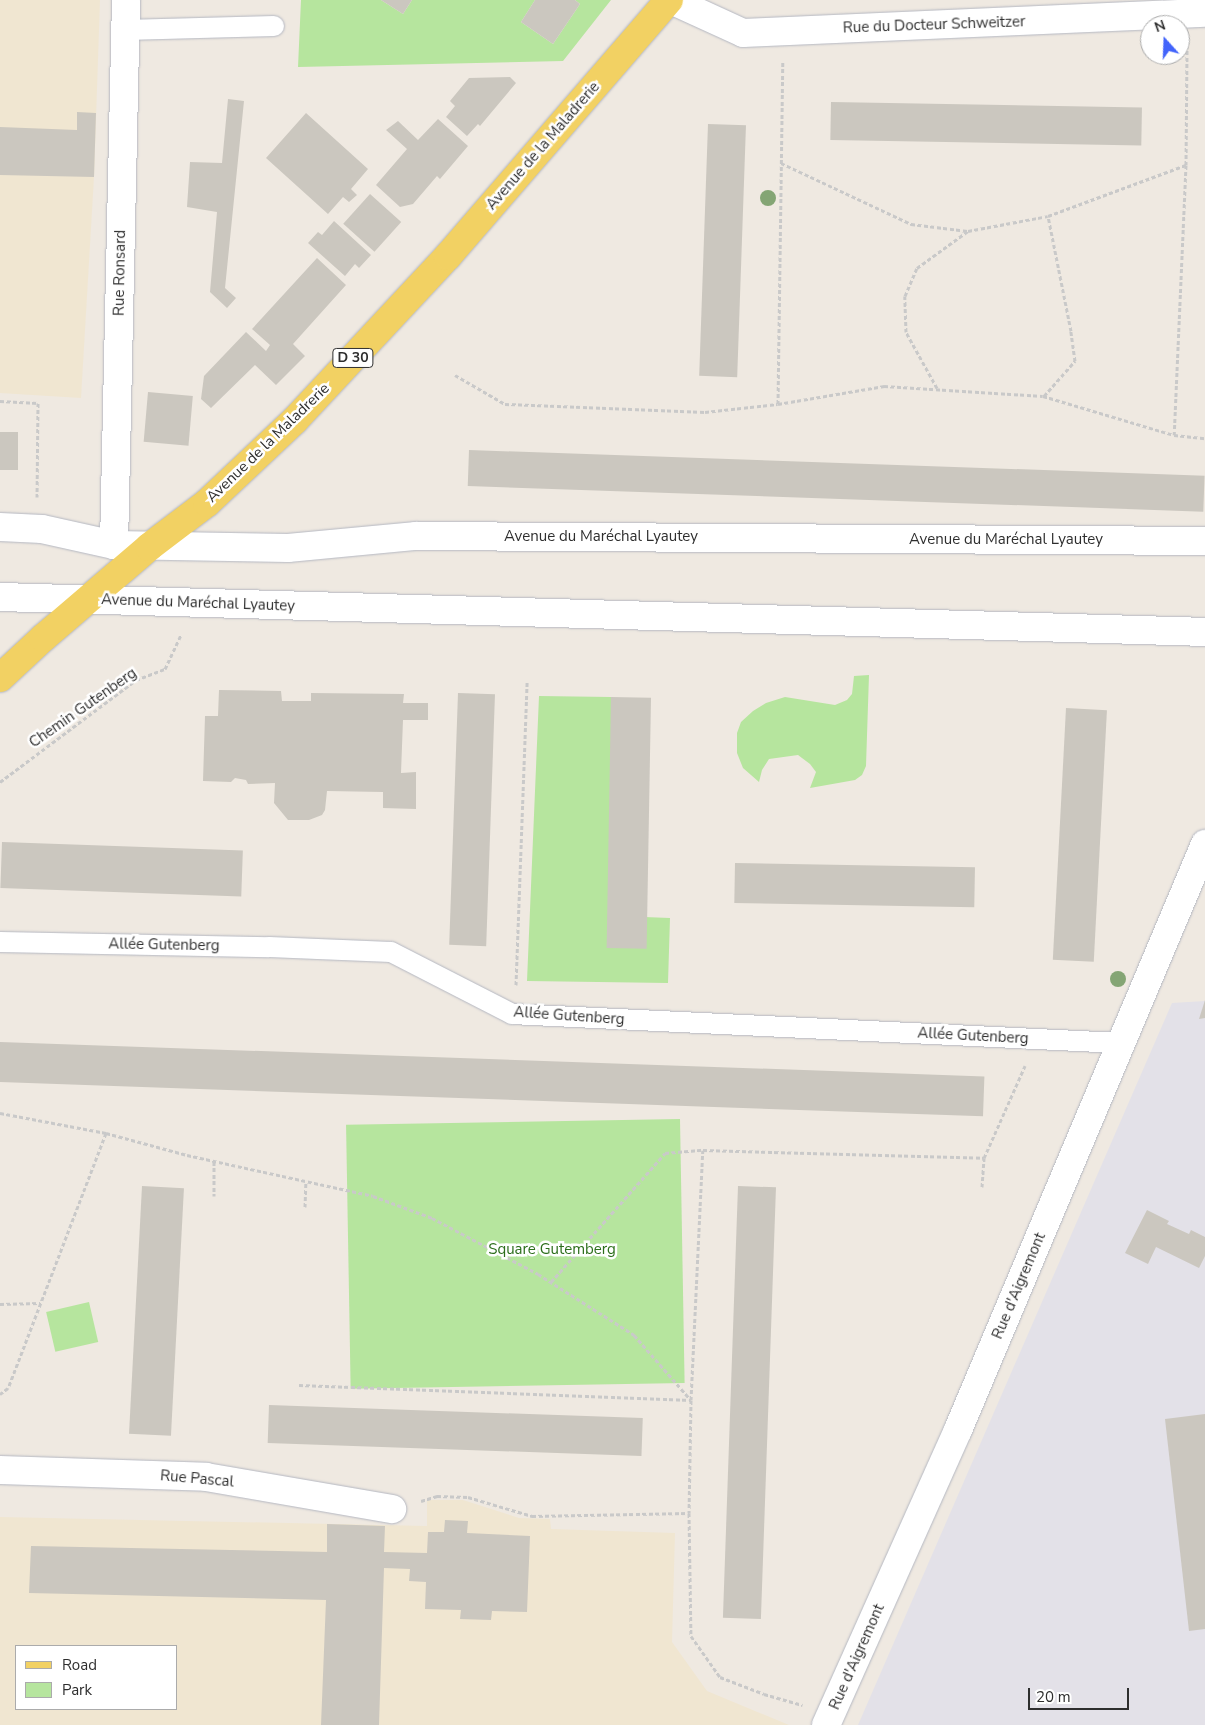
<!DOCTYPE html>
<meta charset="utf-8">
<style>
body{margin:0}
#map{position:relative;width:1205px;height:1725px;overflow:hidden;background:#efe9e1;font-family:"Nunito Sans",sans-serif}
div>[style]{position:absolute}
.industrial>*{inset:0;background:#e3e1e8}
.education>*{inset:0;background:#f0e6d1}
.green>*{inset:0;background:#b6e59e;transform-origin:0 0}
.building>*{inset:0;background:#cbc7bf;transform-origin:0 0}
.path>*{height:3px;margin-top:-1.5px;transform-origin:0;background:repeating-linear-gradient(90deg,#c9c9c9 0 4px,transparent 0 6.5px)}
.roads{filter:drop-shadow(0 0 1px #b4b7c1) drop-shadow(0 0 1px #b4b7c1)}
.lane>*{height:20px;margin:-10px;padding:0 10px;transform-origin:10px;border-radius:10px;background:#fff}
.street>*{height:28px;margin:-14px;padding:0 14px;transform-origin:14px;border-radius:14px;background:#fff}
.primary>*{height:28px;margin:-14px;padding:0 14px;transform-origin:14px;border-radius:14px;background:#f2d163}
.trees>*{width:16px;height:16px;margin:-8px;border-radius:50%;background:#84a574}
span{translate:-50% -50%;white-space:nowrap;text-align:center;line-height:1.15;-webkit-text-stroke:5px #fff;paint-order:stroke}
.shield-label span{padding:1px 4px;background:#fff;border:1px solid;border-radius:4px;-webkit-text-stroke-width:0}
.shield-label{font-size:14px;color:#2e2e2e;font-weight:700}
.street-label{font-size:15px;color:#2e2e2e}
.park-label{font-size:15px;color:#2c6e1b}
.legend{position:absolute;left:15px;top:1645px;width:162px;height:65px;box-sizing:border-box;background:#fff;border:1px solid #ababab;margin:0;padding:6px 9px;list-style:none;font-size:15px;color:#2e2e2e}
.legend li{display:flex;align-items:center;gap:10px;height:25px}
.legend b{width:25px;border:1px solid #ababab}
.north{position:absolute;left:1140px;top:15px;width:50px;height:50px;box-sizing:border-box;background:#fff;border:1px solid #ababab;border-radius:50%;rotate:340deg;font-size:14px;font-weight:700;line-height:20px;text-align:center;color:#2e2e2e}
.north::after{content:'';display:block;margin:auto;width:18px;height:22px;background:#4264fb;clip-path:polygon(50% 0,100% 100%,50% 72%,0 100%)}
.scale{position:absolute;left:1028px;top:1688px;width:101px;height:22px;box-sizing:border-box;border:2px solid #2e2e2e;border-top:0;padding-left:6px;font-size:15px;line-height:18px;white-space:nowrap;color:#2e2e2e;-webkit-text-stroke:4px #fff;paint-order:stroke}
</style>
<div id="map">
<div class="industrial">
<i style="clip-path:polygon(1205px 1001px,1205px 1725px,858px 1725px,1172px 1003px)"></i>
</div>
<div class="education">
<i style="clip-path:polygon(0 0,100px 0,94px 177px,81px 398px,0 393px)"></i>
<i style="clip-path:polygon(evenodd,427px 1500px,463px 1500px,519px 1518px,550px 1519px,551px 1529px,675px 1533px,672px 1642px,707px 1691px,789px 1725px,0 1725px,0 1517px,427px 1526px,427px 1500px,16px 1646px,176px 1646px,176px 1709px,16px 1709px,16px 1646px)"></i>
</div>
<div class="green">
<i style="clip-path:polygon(301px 0,381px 0,403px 14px,412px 0,535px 0,521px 22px,553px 44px,580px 4px,575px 0,611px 0,563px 61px,298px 67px)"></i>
<i style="clip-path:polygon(869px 675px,866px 766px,862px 775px,855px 780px,810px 788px,816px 772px,810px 764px,798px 755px,769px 759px,762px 770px,759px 782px,743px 768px,737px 753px,737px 733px,741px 722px,753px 711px,766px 703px,785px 697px,835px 705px,847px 700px,852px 694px,854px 676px)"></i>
<i style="clip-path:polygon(539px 696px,611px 697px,644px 917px,670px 918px,668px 983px,527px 981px)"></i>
<i style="left:680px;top:1119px;width:264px;height:334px;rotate:89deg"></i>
<i style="left:89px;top:1302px;width:41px;height:44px;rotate:77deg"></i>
</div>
<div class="building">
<i style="clip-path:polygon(381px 0,412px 0,403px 14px)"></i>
<i style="clip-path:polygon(535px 0,575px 0,580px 4px,553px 44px,521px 22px)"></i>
<i style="clip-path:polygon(510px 77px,516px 83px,480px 126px,478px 124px,467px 136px,446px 117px,455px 106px,450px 101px,469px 78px)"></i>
<i style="clip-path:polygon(228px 99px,244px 101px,225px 288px,236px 298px,227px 308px,210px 292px,217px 212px,187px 207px,190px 162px,222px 163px)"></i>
<i style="left:831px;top:102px;width:311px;height:38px;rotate:1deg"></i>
<i style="clip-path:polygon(77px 112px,96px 113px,94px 177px,0 175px,0 127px,77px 130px)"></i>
<i style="clip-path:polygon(306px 113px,368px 169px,351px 189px,357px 195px,349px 202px,343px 197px,328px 214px,266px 158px)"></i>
<i style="clip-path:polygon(438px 119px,468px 146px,440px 179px,437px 176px,413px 204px,400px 207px,376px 185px,407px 149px,386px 130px,398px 121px,418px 140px)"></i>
<i style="left:708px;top:124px;width:38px;height:252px;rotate:2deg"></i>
<i style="left:370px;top:194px;width:42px;height:40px;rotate:42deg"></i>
<i style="clip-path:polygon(334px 221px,371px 255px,359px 268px,355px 264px,345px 276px,308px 243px,318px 232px,322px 235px)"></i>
<i style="clip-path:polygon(317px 258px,346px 285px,293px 344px,305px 356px,276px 385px,255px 365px,211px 408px,201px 399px,204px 376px,246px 332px,266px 351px,270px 345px,252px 329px)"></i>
<i style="left:148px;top:392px;width:45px;height:50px;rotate:5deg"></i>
<i style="left:0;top:432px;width:18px;height:38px"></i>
<i style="left:469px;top:450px;width:736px;height:36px;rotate:2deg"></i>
<i style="clip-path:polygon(219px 690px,281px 691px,282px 701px,311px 701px,311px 693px,404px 694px,403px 703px,428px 703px,428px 720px,403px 720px,401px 773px,416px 772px,416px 809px,383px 808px,383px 792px,327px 791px,325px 810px,322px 815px,309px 820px,288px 820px,274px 803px,275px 783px,248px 784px,246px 780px,235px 778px,231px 782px,203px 781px,205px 716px,218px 716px)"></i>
<i style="left:458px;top:693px;width:37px;height:252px;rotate:2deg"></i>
<i style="left:611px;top:697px;width:40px;height:251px;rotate:1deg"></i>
<i style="left:1066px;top:708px;width:41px;height:252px;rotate:3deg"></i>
<i style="left:2px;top:842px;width:241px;height:46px;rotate:2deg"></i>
<i style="left:735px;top:863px;width:240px;height:40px;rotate:1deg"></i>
<i style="clip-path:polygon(1205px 1000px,1205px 1018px,1199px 1019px)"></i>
<i style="left:0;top:1042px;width:985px;height:40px;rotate:2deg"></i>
<i style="left:142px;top:1186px;width:42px;height:248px;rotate:3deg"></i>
<i style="left:738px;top:1186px;width:38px;height:432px;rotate:2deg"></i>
<i style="clip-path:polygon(1147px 1210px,1169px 1221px,1167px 1224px,1189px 1234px,1191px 1230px,1205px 1237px,1205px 1256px,1199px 1268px,1156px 1247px,1148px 1264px,1125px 1253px)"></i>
<i style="left:269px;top:1405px;width:374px;height:38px;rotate:2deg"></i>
<i style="clip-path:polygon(1205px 1414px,1205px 1629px,1189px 1631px,1165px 1419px)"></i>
<i style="clip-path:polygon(445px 1520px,468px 1521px,467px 1533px,530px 1536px,527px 1612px,492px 1611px,491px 1620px,460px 1619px,461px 1610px,425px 1609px,426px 1582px,409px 1581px,410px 1569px,384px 1568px,379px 1725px,321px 1725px,326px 1600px,29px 1593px,31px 1546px,327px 1552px,327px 1524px,385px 1526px,384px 1552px,427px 1553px,428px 1532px,444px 1532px)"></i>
</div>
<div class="path">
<i style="left:781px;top:163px;width:144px;rotate:25.1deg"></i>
<i style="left:911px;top:224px;width:57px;rotate:7deg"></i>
<i style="left:968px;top:231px;width:81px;rotate:-10.6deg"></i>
<i style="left:1048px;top:216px;width:147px;rotate:-20.3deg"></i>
<i style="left:1186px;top:165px;width:121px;rotate:-89.5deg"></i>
<i style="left:1186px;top:165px;width:270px;rotate:92.5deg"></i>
<i style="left:1174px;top:435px;width:31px;rotate:6deg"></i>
<i style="left:455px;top:375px;width:58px;rotate:30.1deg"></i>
<i style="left:505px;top:404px;width:200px;rotate:2.3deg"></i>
<i style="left:705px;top:412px;width:73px;rotate:-6.3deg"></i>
<i style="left:778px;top:404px;width:342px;rotate:-89.2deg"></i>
<i style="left:937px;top:388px;width:64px;rotate:-119deg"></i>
<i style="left:906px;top:332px;width:36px;rotate:-92deg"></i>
<i style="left:905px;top:296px;width:30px;rotate:-67deg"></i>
<i style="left:917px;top:268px;width:63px;rotate:-36deg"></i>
<i style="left:1044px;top:396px;width:47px;rotate:-48.5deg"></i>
<i style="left:1075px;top:361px;width:30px;rotate:-98deg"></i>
<i style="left:1071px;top:331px;width:117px;rotate:-101.3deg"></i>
<i style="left:0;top:401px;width:38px;rotate:3deg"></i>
<i style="left:38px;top:403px;width:94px;rotate:90.6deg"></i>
<i style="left:778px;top:404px;width:108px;rotate:-9.6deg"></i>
<i style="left:884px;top:386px;width:159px;rotate:3.6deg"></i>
<i style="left:1043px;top:396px;width:137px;rotate:16.6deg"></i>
<i style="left:0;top:782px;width:170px;rotate:-36.9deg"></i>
<i style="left:136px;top:680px;width:31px;rotate:-21deg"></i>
<i style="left:165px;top:669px;width:38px;rotate:-65deg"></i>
<i style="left:516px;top:985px;width:303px;rotate:-87.9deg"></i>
<i style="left:0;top:1113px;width:108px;rotate:10.7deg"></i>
<i style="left:106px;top:1133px;width:273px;rotate:111deg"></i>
<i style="left:8px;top:1388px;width:10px;rotate:143deg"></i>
<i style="left:106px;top:1133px;width:84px;rotate:15.2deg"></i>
<i style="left:187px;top:1155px;width:190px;rotate:12.4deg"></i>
<i style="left:373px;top:1196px;width:63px;rotate:20.4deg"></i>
<i style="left:432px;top:1218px;width:120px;rotate:27.8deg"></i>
<i style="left:538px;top:1274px;width:114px;rotate:32.4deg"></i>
<i style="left:634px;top:1335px;width:86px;rotate:48.8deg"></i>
<i style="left:691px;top:1400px;width:113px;rotate:91deg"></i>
<i style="left:214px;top:1161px;width:35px;rotate:90deg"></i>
<i style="left:982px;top:1187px;width:29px;rotate:-86deg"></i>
<i style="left:305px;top:1207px;width:25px;rotate:-88deg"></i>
<i style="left:551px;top:1282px;width:172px;rotate:-48.5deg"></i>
<i style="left:665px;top:1153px;width:38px;rotate:-5deg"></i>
<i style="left:0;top:1304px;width:40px;rotate:-1.4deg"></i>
<i style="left:299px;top:1385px;width:392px;rotate:2.2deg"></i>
<i style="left:691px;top:1400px;width:250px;rotate:-87.3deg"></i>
<i style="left:703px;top:1150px;width:281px;rotate:1.6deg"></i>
<i style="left:984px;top:1158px;width:101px;rotate:-66deg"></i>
<i style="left:421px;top:1501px;width:17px;rotate:-17deg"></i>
<i style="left:437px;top:1496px;width:31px;rotate:2deg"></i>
<i style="left:468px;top:1497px;width:67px;rotate:16.5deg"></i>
<i style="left:532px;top:1516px;width:157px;rotate:-1.1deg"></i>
<i style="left:689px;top:1513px;width:123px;rotate:89.1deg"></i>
<i style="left:691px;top:1636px;width:50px;rotate:54.7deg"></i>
<i style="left:720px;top:1677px;width:47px;rotate:21.1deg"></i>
<i style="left:764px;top:1694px;width:40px;rotate:16deg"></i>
</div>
<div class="roads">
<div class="lane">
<i style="left:125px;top:30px;width:149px;rotate:-1.5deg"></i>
<i style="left:0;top:942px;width:269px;rotate:1.1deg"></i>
<i style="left:269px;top:947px;width:122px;rotate:2.3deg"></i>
<i style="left:391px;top:952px;width:136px;rotate:27.1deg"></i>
<i style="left:512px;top:1014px;width:610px;rotate:2.73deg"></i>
</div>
<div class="street">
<i style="left:671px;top:0;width:79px;rotate:24.6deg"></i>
<i style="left:743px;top:33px;width:462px;rotate:-2.5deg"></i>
<i style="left:0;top:527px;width:42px;rotate:2.7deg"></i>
<i style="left:42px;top:529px;width:74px;rotate:12.5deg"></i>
<i style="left:114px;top:545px;width:174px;rotate:1deg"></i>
<i style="left:288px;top:548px;width:129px;rotate:-5.4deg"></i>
<i style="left:416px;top:536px;width:789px;rotate:0.36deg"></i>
<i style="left:114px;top:545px;width:545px;rotate:-88.74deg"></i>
<i style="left:0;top:597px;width:1206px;rotate:1.66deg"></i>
<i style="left:0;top:1470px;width:206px;rotate:1.9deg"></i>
<i style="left:206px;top:1477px;width:189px;rotate:9.8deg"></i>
<i style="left:826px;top:1725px;width:323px;rotate:-65.9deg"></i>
<i style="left:958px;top:1430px;width:636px;rotate:-67.14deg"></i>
</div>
<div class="primary">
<i style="left:0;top:678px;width:59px;rotate:-42.9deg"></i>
<i style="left:43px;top:638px;width:140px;rotate:-40.6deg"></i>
<i style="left:149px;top:547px;width:73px;rotate:-37.2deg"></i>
<i style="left:207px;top:503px;width:121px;rotate:-43.3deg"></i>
<i style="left:295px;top:420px;width:224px;rotate:-47deg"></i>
<i style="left:448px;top:256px;width:338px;rotate:-49.2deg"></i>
</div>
</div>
<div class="trees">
<i style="left:768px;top:198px"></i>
<i style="left:1118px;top:979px"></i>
</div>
<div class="shield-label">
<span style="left:353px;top:358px">D 30</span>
</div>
<div class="street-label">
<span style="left:934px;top:25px;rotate:-2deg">Rue du Docteur Schweitzer</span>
<span style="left:543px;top:146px;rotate:-49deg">Avenue de la Maladrerie</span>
<span style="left:120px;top:273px;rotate:-89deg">Rue Ronsard</span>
<span style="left:268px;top:443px;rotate:-44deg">Avenue de la Maladrerie</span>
<span style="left:601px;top:537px">Avenue du Maréchal Lyautey</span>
<span style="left:1006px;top:540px">Avenue du Maréchal Lyautey</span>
<span style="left:198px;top:603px;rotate:2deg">Avenue du Maréchal Lyautey</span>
<span style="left:83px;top:708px;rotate:-35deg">Chemin Gutenberg</span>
<span style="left:164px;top:945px;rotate:1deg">Allée Gutenberg</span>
<span style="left:569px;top:1016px;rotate:4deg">Allée Gutenberg</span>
<span style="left:973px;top:1036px;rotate:3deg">Allée Gutenberg</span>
<span style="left:1019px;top:1286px;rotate:-67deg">Rue d'Aigremont</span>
<span style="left:197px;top:1479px;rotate:5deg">Rue Pascal</span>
<span style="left:857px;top:1657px;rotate:-66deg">Rue d'Aigremont</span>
</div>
<div class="park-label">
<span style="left:552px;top:1250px">Square Gutemberg</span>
</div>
<ul class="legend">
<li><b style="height:6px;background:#f2d163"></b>Road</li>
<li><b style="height:14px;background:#b6e59e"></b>Park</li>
</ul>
<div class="north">N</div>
<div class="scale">20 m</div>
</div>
